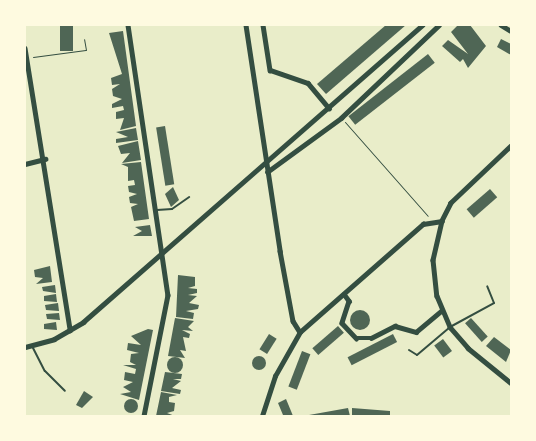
<!DOCTYPE html>
<style>
body{margin:0}
#map{position:relative;width:536px;height:441px;overflow:hidden;background:#e9edc9;font-family:"Zilla Slab",serif}
div>[style]{position:absolute}
.building>*{inset:0;background:#4f6655;transform-origin:0 0}
.round{border-radius:50%}
.path>*{height:1px;margin:-0.5px;padding:0 0.5px;transform-origin:0.5px;border-radius:0.5px;background:#344e41}
.service>*{height:2px;margin:-1px;padding:0 1px;transform-origin:1px;border-radius:1px;background:#344e41}
.minor>*{height:4.5px;margin:-2.25px;padding:0 2.25px;transform-origin:2.25px;border-radius:2.25px;background:#344e41}
.tertiary>*{height:5px;margin:-2.5px;padding:0 2.5px;transform-origin:2.5px;border-radius:2.5px;background:#344e41}
span{translate:-50% -50%;white-space:nowrap;text-align:center;line-height:1.15;-webkit-text-stroke:4.5px #fefae0;paint-order:stroke}
.frame{position:absolute;inset:0;border:26px solid #fefae0;pointer-events:none}
</style>
<div id="map">
<div class="building">
<i style="left:60px;top:25px;width:13px;height:26px"></i>
<i style="clip-path:polygon(386px 25px,406px 25px,326px 94px,317px 84px)"></i>
<i style="clip-path:polygon(458px 25px,470px 25px,486px 46px,468px 68px,463px 59px,460px 62px,442px 46px,448px 40px,468px 54px,451px 32px)"></i>
<i style="clip-path:polygon(123px 31px,136px 126px,120px 130px,124px 118px,116px 119px,116px 112px,124px 110px,123px 106px,112px 108px,112px 104px,122px 99px,113px 96px,112px 89px,120px 84px,112px 85px,111px 78px,122px 74px,109px 33px)"></i>
<i style="clip-path:polygon(501px 39px,511px 44px,511px 55px,497px 47px)"></i>
<i style="left:428px;top:54px;width:11px;height:101px;rotate:52deg"></i>
<i style="left:165px;top:126px;width:59px;height:9px;rotate:81deg"></i>
<i style="clip-path:polygon(136px 128px,138px 140px,116px 143px,116px 139px,128px 137px,116px 132px)"></i>
<i style="clip-path:polygon(138px 141px,141px 160px,122px 163px,130px 153px,121px 154px,118px 146px)"></i>
<i style="clip-path:polygon(141px 162px,149px 219px,134px 221px,131px 207px,138px 204px,130px 203px,129px 197px,137px 194px,129px 192px,128px 186px,135px 185px,134px 180px,128px 181px,128px 167px,121px 164px)"></i>
<i style="clip-path:polygon(173px 187px,179px 200px,171px 207px,165px 194px)"></i>
<i style="left:490px;top:189px;width:11px;height:31px;rotate:49deg"></i>
<i style="clip-path:polygon(150px 225px,152px 236px,133px 236px,142px 231px,135px 227px)"></i>
<i style="clip-path:polygon(50px 266px,52px 282px,36px 284px,43px 278px,35px 277px,34px 270px)"></i>
<i style="clip-path:polygon(178px 275px,195px 277px,195px 286px,188px 288px,197px 289px,197px 293px,188px 295px,197px 296px,189px 303px,199px 305px,198px 309px,186px 311px,194px 313px,193px 319px,176px 317px)"></i>
<i style="clip-path:polygon(55px 285px,56px 293px,43px 291px,42px 287px)"></i>
<i style="clip-path:polygon(56px 294px,57px 302px,44px 301px,44px 296px)"></i>
<i style="clip-path:polygon(58px 303px,59px 311px,46px 310px,45px 305px)"></i>
<i class="round" style="left:350px;top:310px;width:20px;height:20px"></i>
<i style="clip-path:polygon(59px 313px,60px 320px,47px 319px,46px 314px)"></i>
<i style="clip-path:polygon(175px 318px,194px 321px,188px 327px,193px 331px,182px 330px,190px 334px,189px 338px,183px 337px,186px 351px,180px 350px,185px 358px,168px 356px)"></i>
<i style="left:471px;top:318px;width:25px;height:8px;rotate:48deg"></i>
<i style="clip-path:polygon(56px 322px,57px 330px,44px 329px,44px 324px)"></i>
<i style="left:338px;top:326px;width:9px;height:34px;rotate:49deg"></i>
<i style="clip-path:polygon(148px 329px,153px 330px,139px 400px,120px 394px,131px 392px,123px 387px,133px 382px,124px 380px,125px 372px,135px 374px,136px 369px,123px 365px,136px 365px,130px 362px,131px 354px,139px 353px,127px 350px,128px 343px,141px 345px,131px 336px)"></i>
<i style="left:269px;top:334px;width:9px;height:18px;rotate:32deg"></i>
<i style="left:393px;top:334px;width:9px;height:51px;rotate:63deg"></i>
<i style="clip-path:polygon(494px 337px,511px 350px,506px 362px,486px 346px)"></i>
<i style="left:443px;top:339px;width:15px;height:11px;rotate:53deg"></i>
<i style="left:302px;top:351px;width:9px;height:38px;rotate:21deg"></i>
<i class="round" style="left:252px;top:356px;width:14px;height:14px"></i>
<i class="round" style="left:167px;top:357px;width:16px;height:16px"></i>
<i style="clip-path:polygon(165px 372px,182px 374px,181px 379px,173px 379px,181px 381px,172px 388px,181px 390px,180px 394px,161px 391px)"></i>
<i style="clip-path:polygon(84px 391px,93px 397px,82px 408px,76px 405px)"></i>
<i style="clip-path:polygon(161px 392px,177px 395px,169px 397px,169px 402px,175px 403px,174px 411px,167px 413px,175px 416px,156px 416px)"></i>
<i style="clip-path:polygon(286px 399px,291px 411px,293px 416px,283px 415px,278px 403px)"></i>
<i class="round" style="left:124px;top:399px;width:14px;height:14px"></i>
<i style="clip-path:polygon(348px 408px,350px 416px,310px 416px,309px 415px)"></i>
<i style="clip-path:polygon(352px 408px,390px 411px,390px 416px,352px 416px)"></i>
</div>
<div class="path">
<i style="left:33px;top:57px;width:53px;rotate:-7.5deg"></i>
<i style="left:86px;top:50px;width:11px;rotate:-100deg"></i>
<i style="left:345px;top:122px;width:125px;rotate:48.6deg"></i>
</div>
<div class="service">
<i style="left:157px;top:210px;width:15px;rotate:-4deg"></i>
<i style="left:172px;top:209px;width:21px;rotate:-35deg"></i>
<i style="left:32px;top:346px;width:28px;rotate:63deg"></i>
<i style="left:45px;top:371px;width:28px;rotate:45deg"></i>
<i style="left:409px;top:350px;width:9px;rotate:32deg"></i>
<i style="left:417px;top:355px;width:43px;rotate:-40.3deg"></i>
<i style="left:450px;top:327px;width:50px;rotate:-28.6deg"></i>
<i style="left:494px;top:303px;width:18px;rotate:-112deg"></i>
</div>
<div class="minor">
<i style="left:128px;top:25px;width:273px;rotate:81.6deg"></i>
<i style="left:168px;top:295px;width:123px;rotate:101.2deg"></i>
<i style="left:246px;top:25px;width:229px;rotate:81.4deg"></i>
<i style="left:280px;top:251px;width:71px;rotate:79.5deg"></i>
<i style="left:293px;top:321px;width:13px;rotate:58deg"></i>
<i style="left:263px;top:25px;width:46px;rotate:81.2deg"></i>
<i style="left:270px;top:70px;width:40px;rotate:18.9deg"></i>
<i style="left:308px;top:83px;width:33px;rotate:50deg"></i>
<i style="left:501px;top:25px;width:12px;rotate:31deg"></i>
<i style="left:25px;top:48px;width:286px;rotate:80.9deg"></i>
<i style="left:511px;top:146px;width:83px;rotate:136.5deg"></i>
<i style="left:451px;top:203px;width:20px;rotate:117deg"></i>
<i style="left:442px;top:221px;width:40px;rotate:103deg"></i>
<i style="left:433px;top:260px;width:36px;rotate:84deg"></i>
<i style="left:437px;top:296px;width:34px;rotate:67deg"></i>
<i style="left:450px;top:327px;width:28px;rotate:49deg"></i>
<i style="left:468px;top:348px;width:55px;rotate:39.1deg"></i>
<i style="left:25px;top:164px;width:21px;rotate:-14deg"></i>
<i style="left:267px;top:172px;width:92px;rotate:-36.1deg"></i>
<i style="left:341px;top:118px;width:135px;rotate:-43.5deg"></i>
<i style="left:344px;top:294px;width:9px;rotate:54deg"></i>
<i style="left:349px;top:301px;width:23px;rotate:108deg"></i>
<i style="left:342px;top:323px;width:21px;rotate:47deg"></i>
<i style="left:356px;top:338px;width:15px"></i>
<i style="left:371px;top:338px;width:27px;rotate:-27deg"></i>
<i style="left:395px;top:326px;width:22px;rotate:16deg"></i>
<i style="left:416px;top:332px;width:33px;rotate:-40deg"></i>
<i style="left:262px;top:416px;width:42px;rotate:-72deg"></i>
<i style="left:275px;top:376px;width:51px;rotate:-60.4deg"></i>
<i style="left:300px;top:332px;width:164px;rotate:-41.3deg"></i>
<i style="left:423px;top:224px;width:19px;rotate:-9deg"></i>
</div>
<div class="tertiary">
<i style="left:25px;top:347px;width:30px;rotate:-15deg"></i>
<i style="left:54px;top:339px;width:34px;rotate:-30deg"></i>
<i style="left:83px;top:322px;width:451px;rotate:-41.2deg"></i>
</div>
<div class="frame"></div>
</div>
